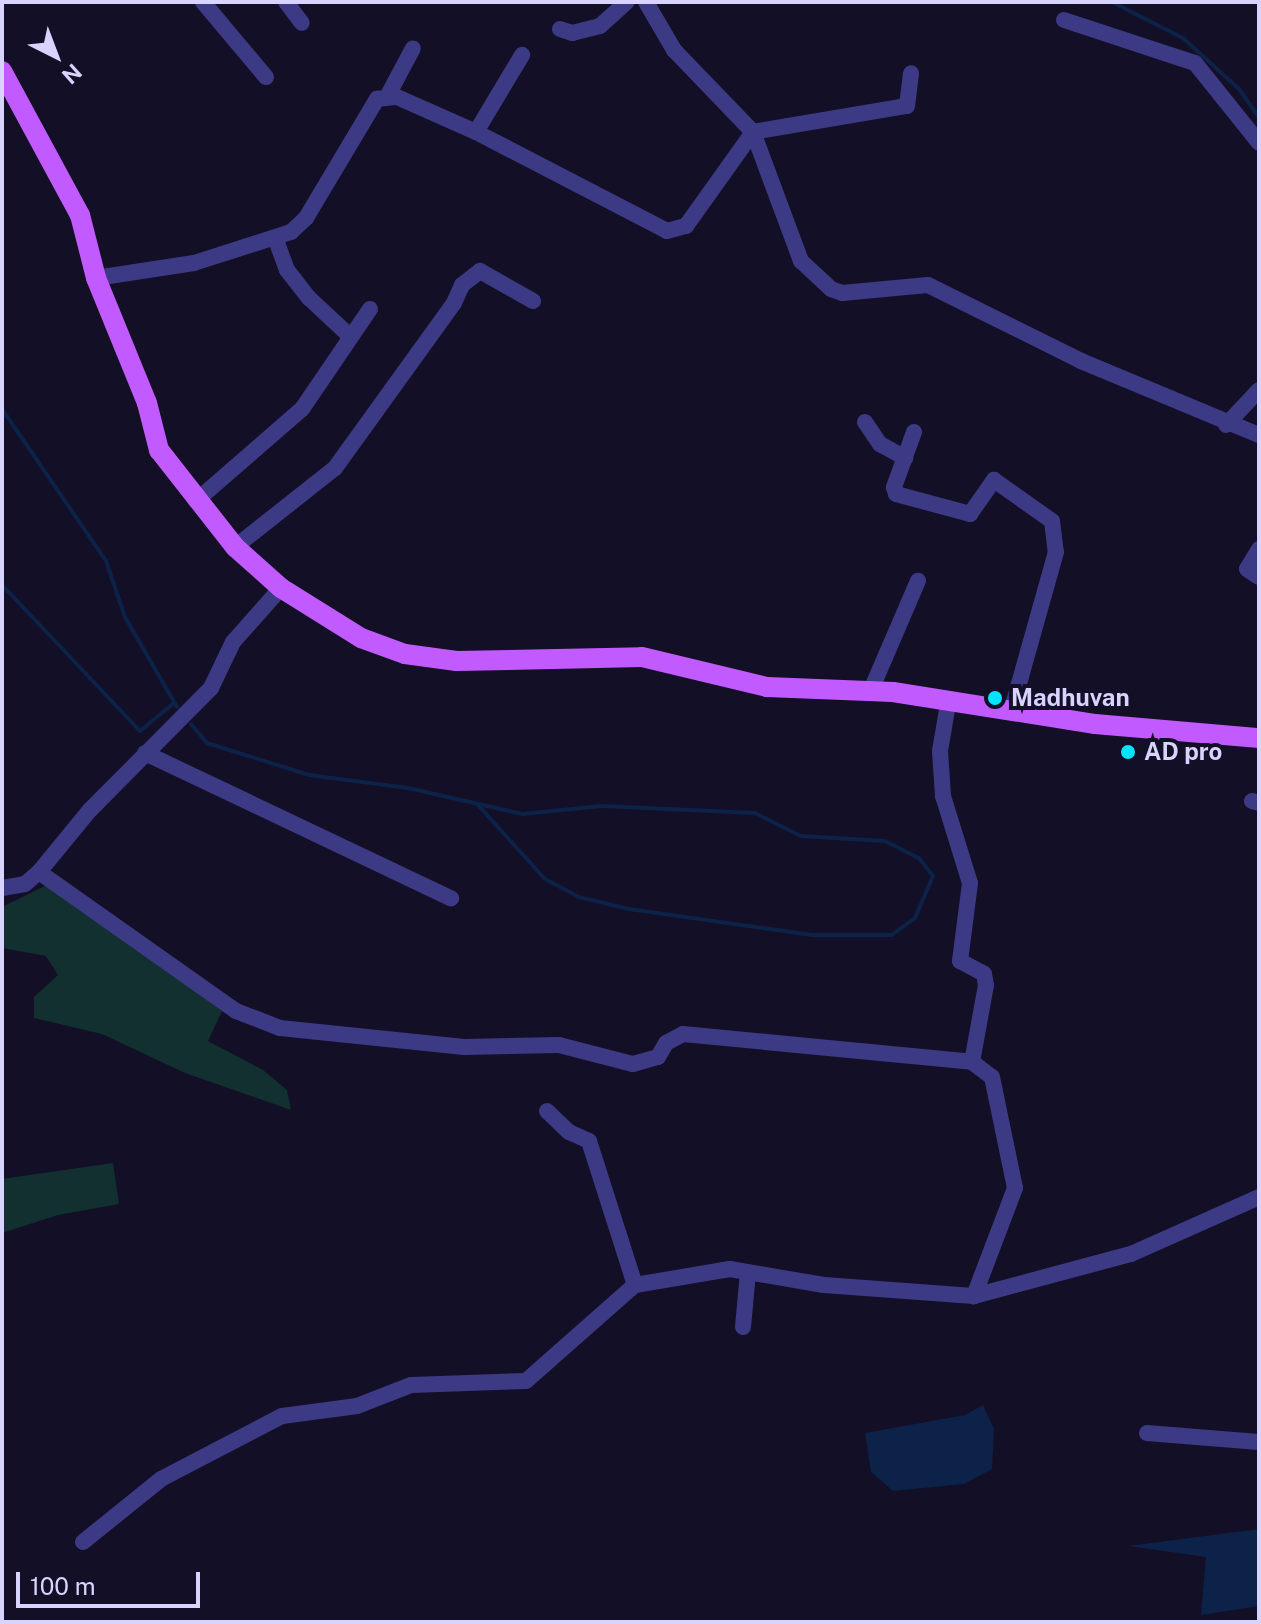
<!DOCTYPE html>
<style>
body{margin:0}
#map{position:relative;width:1261px;height:1624px;overflow:hidden;background:#130f26;font-family:"Public Sans",sans-serif}
div>[style]{position:absolute}
.green>*{inset:0;background:#12302f}
.water>*{inset:0;background:#0c2248}
.stream>*{height:4px;margin:-2px;padding:0 2px;transform-origin:2px;border-radius:2px;background:#0c2248}
.minor>*{height:16px;margin:-8px;padding:0 8px;transform-origin:8px;border-radius:8px;background:#3d3a85}
.major>*{height:20px;margin:-10px;padding:0 10px;transform-origin:10px;border-radius:10px;background:#c25bff}
.dots>*{width:22px;height:22px;translate:-50% -50%;box-sizing:border-box;border:4px solid #130f26;border-radius:50%}
span{translate:-50% -50%;white-space:nowrap;text-align:center;line-height:1.15;-webkit-text-stroke:8px #130f26;paint-order:stroke}
.poi-label{font-size:24px;color:#d9d4ff;font-weight:700}
.left{translate:0 -50%;text-align:left}
.frame{position:absolute;inset:0;border:4px solid #d9d4ff;pointer-events:none}
.north{position:absolute;left:16px;top:16px;width:80px;height:80px;-webkit-text-stroke:6px #130f26;paint-order:stroke;rotate:138deg;font-size:22px;font-weight:700;line-height:32px;text-align:center;color:#d9d4ff}
.north::after{content:'';display:block;margin:auto;width:28px;height:36px;background:#d9d4ff;clip-path:polygon(50% 0,100% 100%,50% 72%,0 100%)}
.scale{position:absolute;left:16px;top:1572px;width:184px;height:36px;box-sizing:border-box;border:4px solid #d9d4ff;border-top:0;padding-left:10px;font-size:24px;line-height:28px;white-space:nowrap;color:#d9d4ff;-webkit-text-stroke:6px #130f26;paint-order:stroke}
</style>
<div id="map">
<div class="green">
<i style="clip-path:polygon(47px 885px,222px 1011px,208px 1041px,263px 1070px,287px 1090px,291px 1110px,185px 1073px,102px 1034px,34px 1018px,34px 997px,58px 975px,46px 956px,2px 948px,2px 907px)"></i>
<i style="clip-path:polygon(113px 1163px,119px 1204px,58px 1215px,2px 1233px,2px 1179px)"></i>
</div>
<div class="water">
<i style="clip-path:polygon(983px 1405px,994px 1429px,992px 1469px,964px 1484px,893px 1491px,871px 1472px,865px 1433px,965px 1415px)"></i>
<i style="clip-path:polygon(1259px 1529px,1259px 1606px,1201px 1615px,1206px 1557px,1128px 1546px)"></i>
</div>
<div class="stream">
<i style="left:1112px;top:2px;width:80px;rotate:26.9deg"></i>
<i style="left:1183px;top:38px;width:76px;rotate:42.3deg"></i>
<i style="left:1239px;top:89px;width:35px;rotate:55deg"></i>
<i style="left:2px;top:409px;width:184px;rotate:55.6deg"></i>
<i style="left:106px;top:561px;width:59px;rotate:71.3deg"></i>
<i style="left:125px;top:617px;width:104px;rotate:60deg"></i>
<i style="left:2px;top:585px;width:201px;rotate:46.6deg"></i>
<i style="left:140px;top:731px;width:44px;rotate:-39.5deg"></i>
<i style="left:191px;top:724px;width:25px;rotate:50deg"></i>
<i style="left:207px;top:743px;width:107px;rotate:17.4deg"></i>
<i style="left:309px;top:775px;width:100px;rotate:7.5deg"></i>
<i style="left:408px;top:788px;width:117px;rotate:12.8deg"></i>
<i style="left:522px;top:814px;width:80px;rotate:-5.7deg"></i>
<i style="left:602px;top:806px;width:153px;rotate:2.6deg"></i>
<i style="left:755px;top:813px;width:51px;rotate:26.6deg"></i>
<i style="left:801px;top:836px;width:84px;rotate:3.4deg"></i>
<i style="left:885px;top:841px;width:38px;rotate:27deg"></i>
<i style="left:919px;top:858px;width:23px;rotate:52deg"></i>
<i style="left:933px;top:876px;width:46px;rotate:113.2deg"></i>
<i style="left:915px;top:918px;width:29px;rotate:144deg"></i>
<i style="left:892px;top:935px;width:80px;rotate:180deg"></i>
<i style="left:812px;top:935px;width:185px;rotate:-171.9deg"></i>
<i style="left:629px;top:909px;width:51px;rotate:-166.5deg"></i>
<i style="left:579px;top:897px;width:38px;rotate:-152deg"></i>
<i style="left:545px;top:879px;width:101px;rotate:-132.2deg"></i>
</div>
<div class="minor">
<i style="left:203px;top:2px;width:98px;rotate:50deg"></i>
<i style="left:286px;top:2px;width:26px;rotate:53deg"></i>
<i style="left:646px;top:2px;width:56px;rotate:59.7deg"></i>
<i style="left:674px;top:50px;width:114px;rotate:46.1deg"></i>
<i style="left:753px;top:132px;width:138px;rotate:69.6deg"></i>
<i style="left:801px;top:261px;width:41px;rotate:43deg"></i>
<i style="left:831px;top:289px;width:12px;rotate:20deg"></i>
<i style="left:842px;top:293px;width:86px;rotate:-5.3deg"></i>
<i style="left:928px;top:285px;width:171px;rotate:26.4deg"></i>
<i style="left:1081px;top:361px;width:193px;rotate:22.6deg"></i>
<i style="left:1064px;top:20px;width:138px;rotate:18.2deg"></i>
<i style="left:1195px;top:63px;width:102px;rotate:51.3deg"></i>
<i style="left:560px;top:29px;width:13px;rotate:18deg"></i>
<i style="left:572px;top:33px;width:29px;rotate:-14deg"></i>
<i style="left:600px;top:26px;width:36px;rotate:-42deg"></i>
<i style="left:387px;top:97px;width:55px;rotate:-62deg"></i>
<i style="left:476px;top:132px;width:90px;rotate:-59.1deg"></i>
<i style="left:276px;top:240px;width:32px;rotate:70deg"></i>
<i style="left:287px;top:270px;width:36px;rotate:52deg"></i>
<i style="left:309px;top:298px;width:57px;rotate:42.9deg"></i>
<i style="left:96px;top:278px;width:99px;rotate:-8.7deg"></i>
<i style="left:194px;top:263px;width:102px;rotate:-17.7deg"></i>
<i style="left:291px;top:232px;width:21px;rotate:-43deg"></i>
<i style="left:306px;top:218px;width:139px;rotate:-59.2deg"></i>
<i style="left:377px;top:99px;width:20px;rotate:-6deg"></i>
<i style="left:397px;top:97px;width:86px;rotate:23.9deg"></i>
<i style="left:476px;top:132px;width:215px;rotate:27.4deg"></i>
<i style="left:667px;top:231px;width:20px;rotate:-15deg"></i>
<i style="left:686px;top:226px;width:115px;rotate:-54.5deg"></i>
<i style="left:753px;top:132px;width:156px;rotate:-9.6deg"></i>
<i style="left:907px;top:106px;width:33px;rotate:-83deg"></i>
<i style="left:865px;top:422px;width:27px;rotate:56deg"></i>
<i style="left:880px;top:444px;width:29px;rotate:29deg"></i>
<i style="left:1226px;top:425px;width:48px;rotate:-46.7deg"></i>
<i style="left:914px;top:432px;width:59px;rotate:110deg"></i>
<i style="left:894px;top:487px;width:7px;rotate:74deg"></i>
<i style="left:896px;top:494px;width:77px;rotate:15.1deg"></i>
<i style="left:970px;top:514px;width:42px;rotate:-54.8deg"></i>
<i style="left:994px;top:480px;width:71px;rotate:35.3deg"></i>
<i style="left:1052px;top:521px;width:31px;rotate:83deg"></i>
<i style="left:1056px;top:552px;width:166px;rotate:105.7deg"></i>
<i style="left:196px;top:501px;width:140px;rotate:-41deg"></i>
<i style="left:302px;top:409px;width:121px;rotate:-55.8deg"></i>
<i style="left:235px;top:547px;width:127px;rotate:-38.3deg"></i>
<i style="left:335px;top:468px;width:203px;rotate:-54.2deg"></i>
<i style="left:454px;top:303px;width:20px;rotate:-66deg"></i>
<i style="left:462px;top:285px;width:23px;rotate:-38deg"></i>
<i style="left:480px;top:271px;width:61px;rotate:29.5deg"></i>
<i style="left:1259px;top:549px;width:23px;rotate:121deg"></i>
<i style="left:1247px;top:569px;width:14px;rotate:34deg"></i>
<i style="left:871px;top:690px;width:119px;rotate:-66.7deg"></i>
<i style="left:948px;top:704px;width:48px;rotate:99.7deg"></i>
<i style="left:940px;top:751px;width:45px;rotate:86.2deg"></i>
<i style="left:943px;top:796px;width:91px;rotate:72.8deg"></i>
<i style="left:970px;top:883px;width:79px;rotate:97.3deg"></i>
<i style="left:960px;top:961px;width:27px;rotate:28deg"></i>
<i style="left:984px;top:974px;width:11px;rotate:80deg"></i>
<i style="left:986px;top:985px;width:78px;rotate:100.3deg"></i>
<i style="left:972px;top:1062px;width:25px;rotate:37deg"></i>
<i style="left:992px;top:1077px;width:113px;rotate:78.3deg"></i>
<i style="left:1015px;top:1188px;width:116px;rotate:110.8deg"></i>
<i style="left:145px;top:753px;width:339px;rotate:25.4deg"></i>
<i style="left:1252px;top:801px;width:7px;rotate:16deg"></i>
<i style="left:39px;top:872px;width:241px;rotate:35.2deg"></i>
<i style="left:236px;top:1011px;width:47px;rotate:21.1deg"></i>
<i style="left:280px;top:1028px;width:185px;rotate:5.9deg"></i>
<i style="left:464px;top:1047px;width:95px;rotate:-1.2deg"></i>
<i style="left:559px;top:1045px;width:76px;rotate:14.4deg"></i>
<i style="left:633px;top:1064px;width:26px;rotate:-16deg"></i>
<i style="left:658px;top:1057px;width:16px;rotate:-60deg"></i>
<i style="left:666px;top:1043px;width:19px;rotate:-28deg"></i>
<i style="left:683px;top:1034px;width:290px;rotate:5.5deg"></i>
<i style="left:2px;top:888px;width:23px;rotate:-10deg"></i>
<i style="left:25px;top:884px;width:18px;rotate:-41deg"></i>
<i style="left:39px;top:872px;width:80px;rotate:-50.6deg"></i>
<i style="left:90px;top:810px;width:172px;rotate:-45.2deg"></i>
<i style="left:211px;top:688px;width:51px;rotate:-64.4deg"></i>
<i style="left:233px;top:642px;width:72px;rotate:-48.4deg"></i>
<i style="left:547px;top:1111px;width:30px;rotate:44deg"></i>
<i style="left:569px;top:1132px;width:22px;rotate:24deg"></i>
<i style="left:589px;top:1141px;width:151px;rotate:72.3deg"></i>
<i style="left:743px;top:1327px;width:55px;rotate:-84.8deg"></i>
<i style="left:1147px;top:1433px;width:112px;rotate:4.6deg"></i>
<i style="left:83px;top:1542px;width:100px;rotate:-38.9deg"></i>
<i style="left:161px;top:1479px;width:136px;rotate:-27.5deg"></i>
<i style="left:282px;top:1416px;width:76px;rotate:-7.6deg"></i>
<i style="left:357px;top:1406px;width:58px;rotate:-21.3deg"></i>
<i style="left:411px;top:1385px;width:115px;rotate:-2deg"></i>
<i style="left:526px;top:1381px;width:145px;rotate:-41.4deg"></i>
<i style="left:635px;top:1285px;width:96px;rotate:-9.6deg"></i>
<i style="left:730px;top:1269px;width:95px;rotate:9.7deg"></i>
<i style="left:824px;top:1285px;width:150px;rotate:4.2deg"></i>
<i style="left:974px;top:1296px;width:163px;rotate:-15deg"></i>
<i style="left:1131px;top:1254px;width:140px;rotate:-24deg"></i>
</div>
<div class="major">
<i style="left:2px;top:71px;width:164px;rotate:61.6deg"></i>
<i style="left:80px;top:215px;width:65px;rotate:75.7deg"></i>
<i style="left:96px;top:278px;width:135px;rotate:67.8deg"></i>
<i style="left:147px;top:403px;width:49px;rotate:75.7deg"></i>
<i style="left:159px;top:450px;width:123px;rotate:51.9deg"></i>
<i style="left:235px;top:547px;width:62px;rotate:41.7deg"></i>
<i style="left:281px;top:588px;width:94px;rotate:32deg"></i>
<i style="left:361px;top:638px;width:47px;rotate:20deg"></i>
<i style="left:405px;top:654px;width:52px;rotate:7.7deg"></i>
<i style="left:457px;top:661px;width:185px;rotate:-1.2deg"></i>
<i style="left:642px;top:657px;width:129px;rotate:13.5deg"></i>
<i style="left:767px;top:687px;width:126px;rotate:2.3deg"></i>
<i style="left:893px;top:692px;width:205px;rotate:9deg"></i>
<i style="left:1095px;top:724px;width:165px;rotate:4.9deg"></i>
</div>
<div class="dots">
<i style="left:995px;top:698px;background:#00e5ff"></i>
<i style="left:1128px;top:752px;background:#00e5ff"></i>
</div>
<div class="poi-label">
<span class="left" style="left:1011px;top:698px">Madhuvan</span>
<span class="left" style="left:1144px;top:752px">AD pro</span>
</div>
<div class="frame"></div>
<div class="north">N</div>
<div class="scale">100 m</div>
</div>
